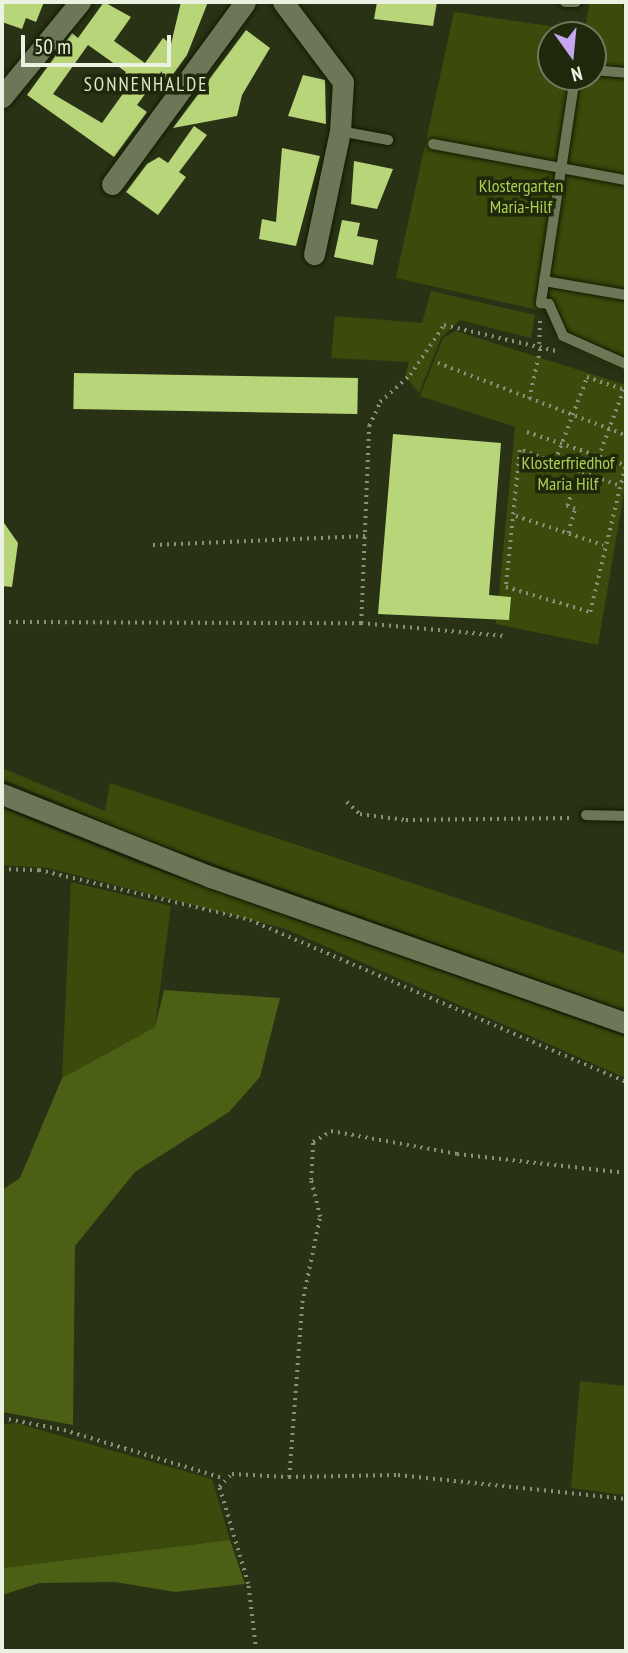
<!DOCTYPE html>
<style>
body{margin:0}
#map{position:relative;width:628px;height:1653px;overflow:hidden;background:#293215;font-family:"PT Sans Narrow",sans-serif}
div>[style]{position:absolute}
.green>*{inset:0;background:#3b4b0b}
.forest>*{inset:0;background:#4b5f15}
.building>*{inset:0;background:#b8d679;transform-origin:0 0}
.path>*{height:3.5px;margin-top:-1.75px;transform-origin:0;background:repeating-linear-gradient(90deg,#8a917a 0 2px,transparent 0 7px)}
.roads{filter:drop-shadow(0 0 2px #121a00) drop-shadow(0 0 2px #121a00)}
.lane>*{height:10px;margin:-5px;padding:0 5px;transform-origin:5px;border-radius:5px;background:#6c7757}
.street>*{height:21px;margin:-10.5px;padding:0 10.5px;transform-origin:10.5px;border-radius:10.5px;background:#6c7757}
.secondary>*{height:21px;margin:-10.5px;padding:0 10.5px;transform-origin:10.5px;border-radius:10.5px;background:#6c7757}
span{translate:-50% -50%;white-space:nowrap;text-align:center;line-height:1.15;-webkit-text-stroke:7px #1f280b;paint-order:stroke}
.park-label{font-size:18px;color:#abcf55}
.neighbourhood-label{font-size:19px;color:#ddeac6;letter-spacing:2px}
.frame{position:absolute;inset:0;border:4px solid #ecf2e1;pointer-events:none}
.north{position:absolute;left:537px;top:21px;width:70px;height:70px;box-sizing:border-box;background:#1f280b;border:2px solid #717961;border-radius:50%;rotate:165deg;font-size:19px;font-weight:700;line-height:28px;text-align:center;color:#ecf2e1}
.north::after{content:'';display:block;margin:auto;width:24px;height:32px;background:#c6a6f0;clip-path:polygon(50% 0,100% 100%,50% 72%,0 100%)}
.scale{position:absolute;left:21px;top:35px;width:150px;height:32px;box-sizing:border-box;border:4px solid #ecf2e1;border-top:0;padding-left:9px;font-size:21px;line-height:24px;white-space:nowrap;color:#ecf2e1;-webkit-text-stroke:5px #1f280b;paint-order:stroke}
</style>
<div id="map">
<div class="green">
<i style="clip-path:polygon(evenodd,590px 2px,622px 2px,626px 18px,626px 373px,557px 341px,547px 312px,396px 278px,454px 12px,584px 31px,590px 2px,551px 35px,593px 35px,593px 77px,551px 77px,551px 35px)"></i>
<i style="clip-path:polygon(431px 291px,535px 315px,531px 338px,460px 320px,441px 338px,419px 393px,405px 376px,409px 362px,331px 358px,335px 316px,422px 323px)"></i>
<i style="clip-path:polygon(456px 331px,626px 385px,626px 481px,598px 645px,496px 624px,515px 427px,420px 396px,443px 338px)"></i>
<i style="clip-path:polygon(2px 768px,105px 811px,110px 783px,626px 954px,626px 1011px,147px 840px,2px 779px)"></i>
<i style="clip-path:polygon(2px 808px,137px 863px,626px 1037px,626px 1078px,286px 929px,48px 868px,2px 865px)"></i>
<i style="clip-path:polygon(71px 882px,171px 906px,155px 1027px,62px 1078px)"></i>
<i style="clip-path:polygon(580px 1381px,626px 1386px,626px 1495px,571px 1488px)"></i>
<i style="clip-path:polygon(16px 1423px,212px 1479px,230px 1540px,2px 1568px,2px 1424px)"></i>
</div>
<div class="forest">
<i style="clip-path:polygon(164px 990px,280px 998px,260px 1077px,229px 1112px,135px 1172px,75px 1246px,73px 1425px,2px 1412px,2px 1190px,20px 1178px,62px 1078px,155px 1027px)"></i>
<i style="clip-path:polygon(230px 1540px,245px 1584px,175px 1592px,115px 1582px,40px 1583px,2px 1595px,2px 1568px)"></i>
</div>
<div class="building">
<i style="clip-path:polygon(2px 2px,44px 2px,36px 22px,26px 18px,22px 29px,2px 22px)"></i>
<i style="clip-path:polygon(evenodd,104px 2px,131px 17px,114px 41px,145px 63px,163px 38px,171px 44px,181px 2px,208px 2px,187px 55px,171px 77px,162px 81px,162px 71px,137px 105px,147px 112px,114px 157px,27px 95px,72px 33px,78px 38px,104px 2px,88px 45px,126px 72px,119px 82px,127px 88px,102px 123px,53px 94px,88px 45px)"></i>
<i style="clip-path:polygon(377px 2px,437px 2px,433px 26px,374px 19px)"></i>
<i style="clip-path:polygon(246px 30px,270px 48px,242px 95px,237px 116px,173px 128px)"></i>
<i style="clip-path:polygon(303px 75px,325px 80px,326px 124px,288px 116px)"></i>
<i style="clip-path:polygon(194px 126px,207px 135px,179px 172px,186px 177px,158px 215px,126px 192px,147px 164px,159px 157px,168px 163px)"></i>
<i style="clip-path:polygon(282px 148px,320px 156px,296px 246px,259px 239px,262px 219px,276px 222px)"></i>
<i style="clip-path:polygon(354px 161px,393px 169px,377px 209px,351px 204px)"></i>
<i style="clip-path:polygon(342px 220px,360px 223px,357px 236px,378px 240px,373px 265px,334px 257px)"></i>
<i style="left:74px;top:373px;width:284px;height:36px;rotate:1deg"></i>
<i style="clip-path:polygon(393px 434px,501px 443px,489px 595px,511px 597px,509px 620px,378px 614px)"></i>
<i style="clip-path:polygon(2px 520px,18px 543px,12px 587px,2px 586px)"></i>
</div>
<div class="path">
<i style="left:539px;top:344px;width:23px;rotate:-88deg"></i>
<i style="left:438px;top:363px;width:201px;rotate:21deg"></i>
<i style="left:529px;top:399px;width:55px;rotate:-77.5deg"></i>
<i style="left:527px;top:432px;width:103px;rotate:18.6deg"></i>
<i style="left:555px;top:461px;width:90px;rotate:-69.1deg"></i>
<i style="left:587px;top:377px;width:39px;rotate:19deg"></i>
<i style="left:624px;top:390px;width:72px;rotate:110.5deg"></i>
<i style="left:617px;top:485px;width:103px;rotate:-160.2deg"></i>
<i style="left:520px;top:450px;width:138px;rotate:95.8deg"></i>
<i style="left:506px;top:587px;width:88px;rotate:16.6deg"></i>
<i style="left:590px;top:612px;width:154px;rotate:-76.5deg"></i>
<i style="left:516px;top:516px;width:92px;rotate:18.4deg"></i>
<i style="left:568px;top:533px;width:25px;rotate:-74deg"></i>
<i style="left:575px;top:509px;width:9px;rotate:-159deg"></i>
<i style="left:567px;top:506px;width:37px;rotate:-71deg"></i>
<i style="left:153px;top:545px;width:214px;rotate:-2.4deg"></i>
<i style="left:2px;top:622px;width:359px;rotate:0.2deg"></i>
<i style="left:361px;top:623px;width:144px;rotate:5.2deg"></i>
<i style="left:361px;top:623px;width:197px;rotate:-87.7deg"></i>
<i style="left:369px;top:426px;width:26px;rotate:-65deg"></i>
<i style="left:380px;top:402px;width:40px;rotate:-42deg"></i>
<i style="left:410px;top:375px;width:60px;rotate:-55.8deg"></i>
<i style="left:444px;top:325px;width:115px;rotate:13.1deg"></i>
<i style="left:347px;top:802px;width:18px;rotate:43deg"></i>
<i style="left:360px;top:814px;width:46px;rotate:7.4deg"></i>
<i style="left:406px;top:820px;width:168px;rotate:-0.7deg"></i>
<i style="left:2px;top:869px;width:37px;rotate:2deg"></i>
<i style="left:39px;top:870px;width:217px;rotate:13.3deg"></i>
<i style="left:250px;top:920px;width:409px;rotate:23.3deg"></i>
<i style="left:2px;top:1418px;width:63px;rotate:11deg"></i>
<i style="left:64px;top:1430px;width:166px;rotate:16.8deg"></i>
<i style="left:289px;top:1477px;width:109px;rotate:-1.1deg"></i>
<i style="left:398px;top:1475px;width:229px;rotate:6deg"></i>
<i style="left:256px;top:1651px;width:67px;rotate:-96.8deg"></i>
<i style="left:248px;top:1584px;width:101px;rotate:-106.6deg"></i>
<i style="left:219px;top:1487px;width:18px;rotate:-45deg"></i>
<i style="left:232px;top:1474px;width:57px;rotate:3deg"></i>
<i style="left:289px;top:1477px;width:174px;rotate:-85.7deg"></i>
<i style="left:302px;top:1303px;width:88px;rotate:-78.2deg"></i>
<i style="left:320px;top:1217px;width:38px;rotate:-104deg"></i>
<i style="left:311px;top:1180px;width:38px;rotate:-87deg"></i>
<i style="left:313px;top:1142px;width:21px;rotate:-31deg"></i>
<i style="left:331px;top:1131px;width:128px;rotate:10.3deg"></i>
<i style="left:457px;top:1154px;width:170px;rotate:6.4deg"></i>
</div>
<div class="roads">
<div class="lane">
<i style="left:565px;top:2px;width:11px"></i>
<i style="left:593px;top:70px;width:33px;rotate:5deg"></i>
<i style="left:575px;top:77px;width:229px;rotate:98.6deg"></i>
<i style="left:541px;top:303px;width:8px;rotate:7deg"></i>
<i style="left:549px;top:304px;width:35px;rotate:66deg"></i>
<i style="left:563px;top:336px;width:69px;rotate:24deg"></i>
<i style="left:340px;top:131px;width:49px;rotate:10.6deg"></i>
<i style="left:433px;top:144px;width:196px;rotate:10.6deg"></i>
<i style="left:544px;top:281px;width:83px;rotate:9.7deg"></i>
<i style="left:586px;top:815px;width:40px;rotate:1.4deg"></i>
</div>
<div class="street">
<i style="left:283px;top:2px;width:100px;rotate:53.1deg"></i>
<i style="left:343px;top:82px;width:49px;rotate:93.5deg"></i>
<i style="left:340px;top:131px;width:126px;rotate:101.9deg"></i>
<i style="left:2px;top:97px;width:123px;rotate:-50.6deg"></i>
<i style="left:112px;top:184px;width:225px;rotate:-53.8deg"></i>
</div>
<div class="secondary">
<i style="left:2px;top:794px;width:225px;rotate:21.7deg"></i>
<i style="left:211px;top:877px;width:440px;rotate:19.4deg"></i>
</div>
</div>
<div class="park-label">
<span style="left:521px;top:197px">Klostergarten<br>Maria-Hilf</span>
<span style="left:568px;top:474px">Klosterfriedhof<br>Maria Hilf</span>
</div>
<div class="neighbourhood-label">
<span style="left:146px;top:85px">SONNENHALDE</span>
</div>
<div class="frame"></div>
<div class="north">N</div>
<div class="scale">50 m</div>
</div>
